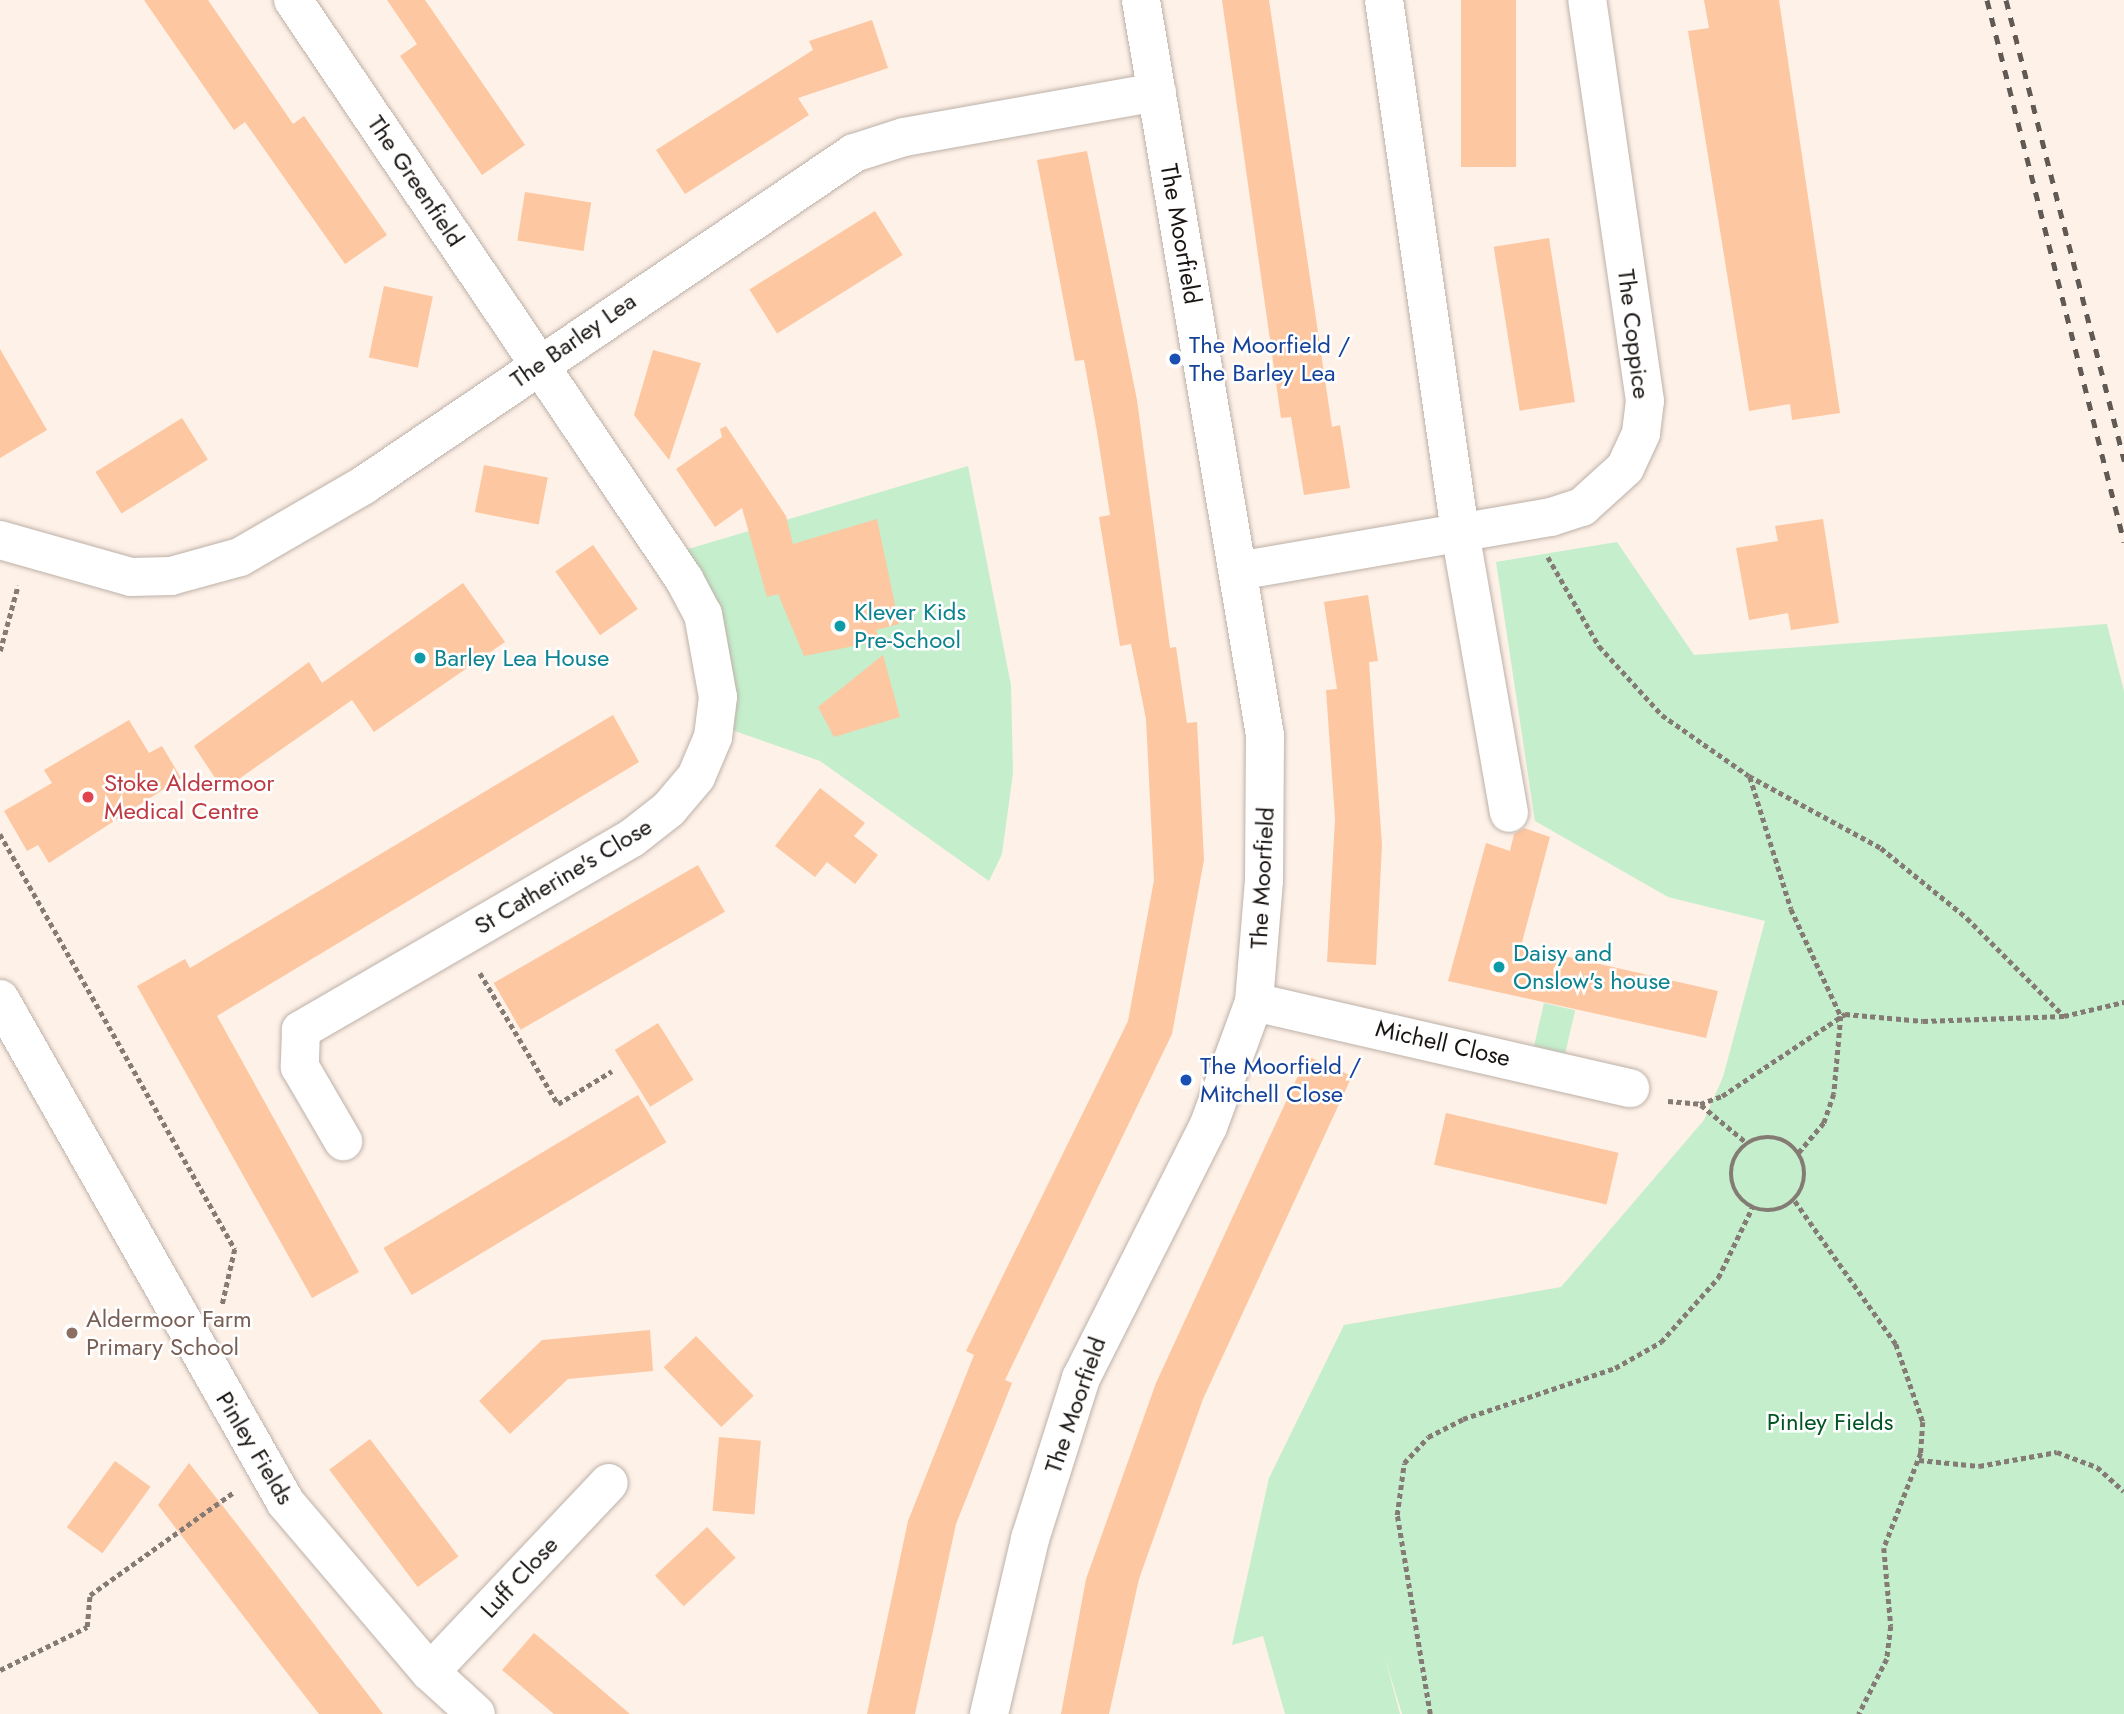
<!DOCTYPE html>
<style>
body{margin:0}
#map{position:relative;width:2124px;height:1714px;overflow:hidden;background:#fef1e8;font-family:Jost,sans-serif}
div>[style]{position:absolute}
.green>*{inset:0;background:#c5eecc;transform-origin:0 0}
.building>*{inset:0;background:#fdc7a1;transform-origin:0 0}
.path>*{height:4.5px;margin-top:-2.25px;transform-origin:0;background:repeating-linear-gradient(90deg,#847b75 0 5px,transparent 0 8.5px)}
.path>.ring{margin:-2.25px;padding:0;box-sizing:content-box;background:none;border:4.5px solid #847b75;border-radius:50%}
.roads{filter:drop-shadow(0 0 2px #bdb1a8) drop-shadow(0 0 2px #bdb1a8)}
.minor>*{height:38px;margin:-19px;padding:0 19px;transform-origin:19px;border-radius:19px;background:#fff}
.rail>*{height:5px;margin-top:-2.5px;transform-origin:0;background:repeating-linear-gradient(90deg,#605954 0 9px,transparent 0 18px)}
.dots>*{width:19px;height:19px;translate:-50% -50%;box-sizing:border-box;border:4px solid #fff;border-radius:50%}
span{translate:-50% -50%;white-space:nowrap;text-align:center;line-height:1.15;-webkit-text-stroke:5px #fff;paint-order:stroke}
.street-label{font-size:24px;color:#1a1512}
.transit-label{font-size:24px;color:#164399}
.left{translate:0 -50%;text-align:left}
.culture-label{font-size:24px;color:#0d838f}
.health-label{font-size:24px;color:#be3a42}
.education-label{font-size:24px;color:#785e54}
.park-label{font-size:24px;color:#005523}
</style>
<div id="map">
<div class="green">
<i style="clip-path:polygon(968px 466px,1011px 685px,1013px 773px,1002px 854px,989px 881px,820px 761px,715px 724px,668px 555px)"></i>
<i style="clip-path:polygon(1617px 542px,1694px 655px,2107px 624px,2124px 691px,2124px 1714px,1402px 1714px,1385px 1658px,1400px 1714px,1285px 1714px,1263px 1636px,1232px 1645px,1269px 1478px,1344px 1325px,1561px 1287px,1704px 1120px,1723px 1077px,1765px 921px,1668px 897px,1535px 821px,1496px 562px)"></i>
<i style="left:1544px;top:1003px;width:32px;height:44px;rotate:13deg"></i>
</div>
<div class="building">
<i style="clip-path:polygon(144px 0,208px 0,293px 124px,304px 116px,387px 235px,345px 264px,245px 122px,234px 130px)"></i>
<i style="clip-path:polygon(387px 0,425px 0,525px 145px,482px 175px,400px 56px,417px 44px)"></i>
<i style="clip-path:polygon(1222px 0,1269px 0,1332px 427px,1340px 425px,1350px 488px,1304px 495px,1291px 417px,1281px 418px)"></i>
<i style="left:1461px;top:0;width:55px;height:167px"></i>
<i style="clip-path:polygon(1704px 0,1779px 0,1840px 413px,1792px 420px,1790px 404px,1749px 411px,1688px 31px,1709px 28px)"></i>
<i style="clip-path:polygon(872px 20px,888px 68px,798px 98px,809px 115px,685px 194px,656px 150px,813px 50px,809px 41px)"></i>
<i style="clip-path:polygon(1087px 151px,1137px 400px,1170px 648px,1176px 647px,1187px 723px,1197px 722px,1204px 860px,1172px 1034px,1005px 1380px,1012px 1383px,956px 1524px,915px 1714px,867px 1714px,908px 1521px,974px 1355px,966px 1351px,1128px 1021px,1154px 880px,1146px 719px,1131px 644px,1120px 646px,1099px 517px,1110px 515px,1097px 432px,1084px 360px,1075px 361px,1037px 160px)"></i>
<i style="left:525px;top:192px;width:67px;height:49px;rotate:9deg"></i>
<i style="left:875px;top:211px;width:52px;height:148px;rotate:58deg"></i>
<i style="left:1549px;top:238px;width:166px;height:56px;rotate:81deg"></i>
<i style="left:384px;top:286px;width:50px;height:73px;rotate:12deg"></i>
<i style="clip-path:polygon(0 349px,47px 430px,0 458px)"></i>
<i style="clip-path:polygon(653px 350px,701px 363px,669px 460px,634px 415px)"></i>
<i style="left:182px;top:418px;width:49px;height:102px;rotate:58deg"></i>
<i style="clip-path:polygon(726px 426px,786px 516px,793px 544px,877px 519px,899px 624px,876px 630px,879px 641px,804px 656px,778px 594px,767px 597px,742px 508px,715px 527px,676px 469px,722px 437px,720px 429px)"></i>
<i style="left:484px;top:465px;width:65px;height:48px;rotate:11deg"></i>
<i style="clip-path:polygon(1823px 519px,1839px 623px,1791px 630px,1788px 613px,1749px 620px,1736px 548px,1778px 541px,1775px 526px)"></i>
<i style="left:593px;top:545px;width:78px;height:46px;rotate:55deg"></i>
<i style="clip-path:polygon(463px 583px,505px 642px,374px 732px,352px 700px,223px 790px,194px 746px,309px 662px,322px 683px)"></i>
<i style="clip-path:polygon(1368px 595px,1378px 661px,1369px 662px,1382px 845px,1376px 965px,1327px 962px,1335px 819px,1326px 690px,1337px 689px,1324px 602px)"></i>
<i style="clip-path:polygon(883px 655px,900px 717px,834px 737px,818px 707px)"></i>
<i style="clip-path:polygon(613px 715px,639px 762px,217px 1016px,359px 1272px,312px 1298px,137px 986px,185px 959px,190px 968px)"></i>
<i style="clip-path:polygon(129px 720px,149px 753px,162px 746px,181px 778px,49px 863px,38px 845px,27px 851px,4px 811px,52px 783px,44px 770px)"></i>
<i style="clip-path:polygon(820px 788px,865px 823px,854px 836px,878px 855px,855px 884px,827px 862px,815px 877px,775px 846px)"></i>
<i style="clip-path:polygon(1524px 828px,1550px 837px,1521px 946px,1718px 991px,1706px 1038px,1448px 981px,1486px 843px,1510px 851px,1514px 834px)"></i>
<i style="left:698px;top:865px;width:54px;height:236px;rotate:60deg"></i>
<i style="left:658px;top:1023px;width:67px;height:51px;rotate:58deg"></i>
<i style="clip-path:polygon(1307px 1056px,1352px 1076px,1203px 1399px,1139px 1579px,1109px 1714px,1061px 1714px,1086px 1579px,1156px 1383px)"></i>
<i style="left:638px;top:1095px;width:55px;height:297px;rotate:59deg"></i>
<i style="left:1446px;top:1113px;width:177px;height:53px;rotate:13deg"></i>
<i style="clip-path:polygon(650px 1330px,653px 1371px,568px 1379px,510px 1434px,479px 1401px,542px 1340px)"></i>
<i style="left:696px;top:1336px;width:83px;height:45px;rotate:46deg"></i>
<i style="left:719px;top:1437px;width:42px;height:74px;rotate:5deg"></i>
<i style="left:370px;top:1439px;width:147px;height:51px;rotate:53deg"></i>
<i style="left:115px;top:1461px;width:44px;height:82px;rotate:36deg"></i>
<i style="clip-path:polygon(189px 1463px,254px 1546px,383px 1714px,319px 1714px,294px 1682px,158px 1505px)"></i>
<i style="left:707px;top:1527px;width:42px;height:71px;rotate:47deg"></i>
<i style="clip-path:polygon(534px 1633px,557px 1652px,630px 1714px,554px 1714px,502px 1670px)"></i>
</div>
<div class="path">
<i style="left:1548px;top:557px;width:103px;rotate:60.2deg"></i>
<i style="left:1599px;top:646px;width:93px;rotate:47.6deg"></i>
<i style="left:1662px;top:715px;width:106px;rotate:35deg"></i>
<i style="left:1749px;top:776px;width:150px;rotate:28.6deg"></i>
<i style="left:1881px;top:848px;width:111px;rotate:39.1deg"></i>
<i style="left:1967px;top:918px;width:138px;rotate:45.3deg"></i>
<i style="left:0;top:651px;width:68px;rotate:-74.7deg"></i>
<i style="left:1750px;top:777px;width:138px;rotate:72.7deg"></i>
<i style="left:1791px;top:909px;width:118px;rotate:65deg"></i>
<i style="left:1841px;top:1016px;width:78px;rotate:95.1deg"></i>
<i style="left:1834px;top:1094px;width:31px;rotate:109deg"></i>
<i style="left:1824px;top:1123px;width:39px;rotate:130deg"></i>
<i style="left:0;top:834px;width:477px;rotate:60.5deg"></i>
<i style="left:235px;top:1249px;width:58px;rotate:102.8deg"></i>
<i style="left:480px;top:973px;width:152px;rotate:59.2deg"></i>
<i style="left:558px;top:1104px;width:63px;rotate:-31.4deg"></i>
<i style="left:1668px;top:1101px;width:32px;rotate:5deg"></i>
<i style="left:1700px;top:1104px;width:23px;rotate:-20deg"></i>
<i style="left:1722px;top:1096px;width:148px;rotate:-33.7deg"></i>
<i style="left:1845px;top:1014px;width:78px;rotate:5.1deg"></i>
<i style="left:1923px;top:1021px;width:141px;rotate:-2deg"></i>
<i style="left:2064px;top:1016px;width:62px;rotate:-13.1deg"></i>
<i style="left:1701px;top:1105px;width:60px;rotate:39.6deg"></i>
<i class="ring" style="left:1731px;top:1137px;width:69.5px;height:69.5px"></i>
<i style="left:1795px;top:1201px;width:175px;rotate:54.8deg"></i>
<i style="left:1896px;top:1344px;width:83px;rotate:70.9deg"></i>
<i style="left:1923px;top:1422px;width:31px;rotate:94deg"></i>
<i style="left:1921px;top:1453px;width:102px;rotate:111.3deg"></i>
<i style="left:1884px;top:1548px;width:78px;rotate:84.9deg"></i>
<i style="left:1891px;top:1626px;width:33px;rotate:97deg"></i>
<i style="left:1887px;top:1659px;width:62px;rotate:117deg"></i>
<i style="left:1919px;top:1460px;width:60px;rotate:5.7deg"></i>
<i style="left:1979px;top:1466px;width:79px;rotate:-10.2deg"></i>
<i style="left:2057px;top:1452px;width:43px;rotate:20.6deg"></i>
<i style="left:2097px;top:1467px;width:36px;rotate:42deg"></i>
<i style="left:0;top:1670px;width:97px;rotate:-26.3deg"></i>
<i style="left:87px;top:1627px;width:32px;rotate:-85deg"></i>
<i style="left:90px;top:1595px;width:177px;rotate:-35.6deg"></i>
<i style="left:1430px;top:1714px;width:202px;rotate:-99.4deg"></i>
<i style="left:1397px;top:1515px;width:52px;rotate:-82.3deg"></i>
<i style="left:1404px;top:1463px;width:35px;rotate:-47deg"></i>
<i style="left:1428px;top:1437px;width:39px;rotate:-27deg"></i>
<i style="left:1463px;top:1419px;width:160px;rotate:-18.5deg"></i>
<i style="left:1615px;top:1368px;width:53px;rotate:-29.5deg"></i>
<i style="left:1661px;top:1342px;width:86px;rotate:-48.3deg"></i>
<i style="left:1718px;top:1278px;width:78px;rotate:-64.1deg"></i>
</div>
<div class="roads">
<div class="minor">
<i style="left:293px;top:0;width:699px;rotate:55.97deg"></i>
<i style="left:684px;top:579px;width:40px;rotate:62deg"></i>
<i style="left:703px;top:614px;width:84px;rotate:79.8deg"></i>
<i style="left:718px;top:697px;width:40px;rotate:97.1deg"></i>
<i style="left:713px;top:737px;width:43px;rotate:113deg"></i>
<i style="left:696px;top:777px;width:42px;rotate:130.2deg"></i>
<i style="left:669px;top:809px;width:47px;rotate:141.9deg"></i>
<i style="left:632px;top:838px;width:383px;rotate:149.9deg"></i>
<i style="left:301px;top:1030px;width:37px;rotate:92deg"></i>
<i style="left:300px;top:1067px;width:86px;rotate:59.8deg"></i>
<i style="left:1384px;top:0;width:537px;rotate:81.87deg"></i>
<i style="left:1460px;top:532px;width:285px;rotate:80.1deg"></i>
<i style="left:0;top:540px;width:136px;rotate:15.8deg"></i>
<i style="left:131px;top:577px;width:40px;rotate:-1.4deg"></i>
<i style="left:171px;top:576px;width:72px;rotate:-15.4deg"></i>
<i style="left:240px;top:557px;width:143px;rotate:-30.1deg"></i>
<i style="left:364px;top:485px;width:592px;rotate:-34.12deg"></i>
<i style="left:854px;top:153px;width:52px;rotate:-17.7deg"></i>
<i style="left:904px;top:137px;width:257px;rotate:-10.1deg"></i>
<i style="left:1238px;top:571px;width:318px;rotate:-9.8deg"></i>
<i style="left:1551px;top:517px;width:33px;rotate:-18deg"></i>
<i style="left:1582px;top:507px;width:58px;rotate:-42.2deg"></i>
<i style="left:1625px;top:468px;width:38px;rotate:-65deg"></i>
<i style="left:1641px;top:433px;width:32px;rotate:-83deg"></i>
<i style="left:1645px;top:401px;width:405px;rotate:-98.2deg"></i>
<i style="left:0;top:999px;width:579px;rotate:60.43deg"></i>
<i style="left:286px;top:1503px;width:222px;rotate:49.6deg"></i>
<i style="left:430px;top:1672px;width:62px;rotate:42.4deg"></i>
<i style="left:1254px;top:1002px;width:386px;rotate:12.9deg"></i>
<i style="left:430px;top:1672px;width:260px;rotate:-46.6deg"></i>
<i style="left:989px;top:1714px;width:180px;rotate:-76.8deg"></i>
<i style="left:1030px;top:1539px;width:169px;rotate:-72.4deg"></i>
<i style="left:1081px;top:1378px;width:281px;rotate:-63.2deg"></i>
<i style="left:1208px;top:1127px;width:133px;rotate:-69.8deg"></i>
<i style="left:1254px;top:1002px;width:122px;rotate:-85.3deg"></i>
<i style="left:1264px;top:880px;width:145px;rotate:-89.6deg"></i>
<i style="left:1265px;top:735px;width:745px;rotate:-99.58deg"></i>
</div>
</div>
<div class="rail">
<i style="left:1987px;top:0;width:559px;rotate:75.81deg"></i>
<i style="left:2006px;top:0;width:476px;rotate:75.6deg"></i>
</div>
<div class="dots">
<i style="left:1175px;top:359px;background:#1a4fb4"></i>
<i style="left:840px;top:626px;background:#0f9aa8"></i>
<i style="left:420px;top:658px;background:#0f9aa8"></i>
<i style="left:88px;top:797px;background:#e0444e"></i>
<i style="left:1499px;top:967px;background:#0f9aa8"></i>
<i style="left:1186px;top:1080px;background:#1a4fb4"></i>
<i style="left:72px;top:1333px;background:#8d6e63"></i>
</div>
<div class="street-label">
<span style="left:416px;top:181px;rotate:56deg">The Greenfield</span>
<span style="left:1181px;top:234px;rotate:80deg">The Moorfield</span>
<span style="left:1634px;top:334px;rotate:83deg">The Coppice</span>
<span style="left:573px;top:340px;rotate:-35deg">The Barley Lea</span>
<span style="left:563px;top:876px;rotate:-31deg">St Catherine's Close</span>
<span style="left:1262px;top:878px;rotate:-87deg">The Moorfield</span>
<span style="left:1443px;top:1043px;rotate:13deg">Michell Close</span>
<span style="left:1075px;top:1405px;rotate:-71deg">The Moorfield</span>
<span style="left:255px;top:1448px;rotate:59deg">Pinley Fields</span>
<span style="left:519px;top:1577px;rotate:-47deg">Luff Close</span>
</div>
<div class="transit-label">
<span class="left" style="left:1189px;top:359px">The Moorfield /<br>The Barley Lea</span>
<span class="left" style="left:1200px;top:1080px">The Moorfield /<br>Mitchell Close</span>
</div>
<div class="culture-label">
<span class="left" style="left:854px;top:626px">Klever Kids<br>Pre-School</span>
<span class="left" style="left:434px;top:658px">Barley Lea House</span>
<span class="left" style="left:1513px;top:967px">Daisy and<br>Onslow's house</span>
</div>
<div class="health-label">
<span class="left" style="left:104px;top:797px">Stoke Aldermoor<br>Medical Centre</span>
</div>
<div class="education-label">
<span class="left" style="left:86px;top:1333px">Aldermoor Farm<br>Primary School</span>
</div>
<div class="park-label">
<span style="left:1830px;top:1422px">Pinley Fields</span>
</div>
</div>
